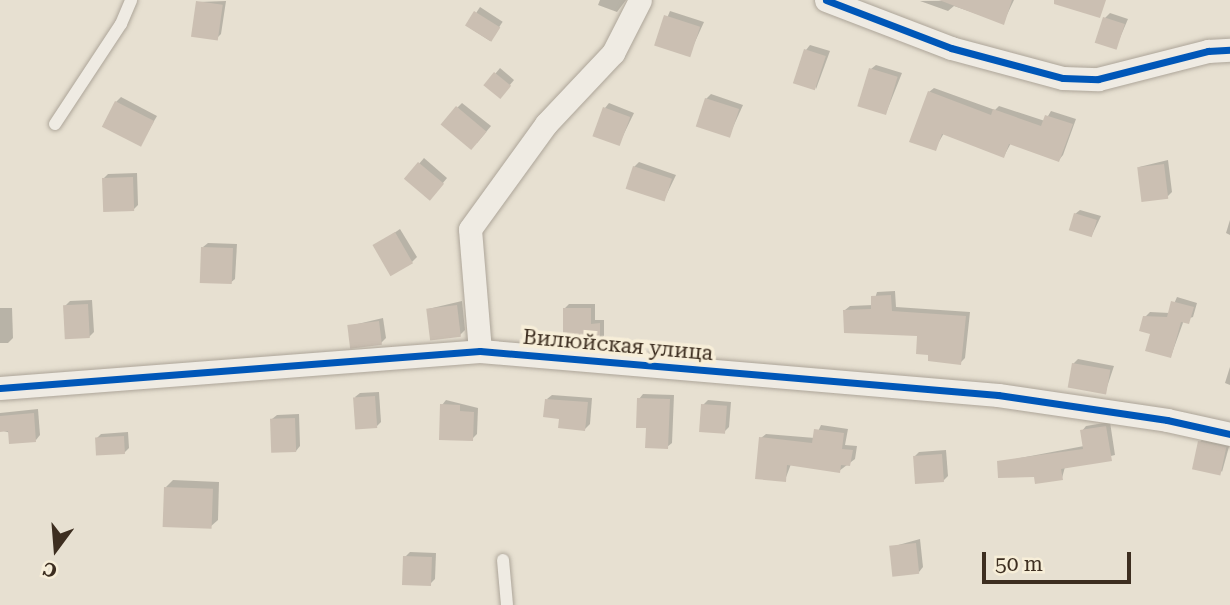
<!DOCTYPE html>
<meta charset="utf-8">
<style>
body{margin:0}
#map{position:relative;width:1230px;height:605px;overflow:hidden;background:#e7e0d1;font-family:"Roboto Serif",serif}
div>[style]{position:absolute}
.shadow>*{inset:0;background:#0003;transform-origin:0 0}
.building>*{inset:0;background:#cbbfb2;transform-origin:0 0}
.roads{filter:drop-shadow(0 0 2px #ada599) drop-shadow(0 0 2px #ada599)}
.lane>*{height:12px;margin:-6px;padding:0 6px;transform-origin:6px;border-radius:6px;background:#efebe3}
.street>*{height:23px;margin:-11.5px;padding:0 11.5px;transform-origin:11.5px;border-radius:11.5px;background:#efebe3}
.cycleway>*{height:7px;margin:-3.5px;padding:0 3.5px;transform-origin:3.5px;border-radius:3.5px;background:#0057b8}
span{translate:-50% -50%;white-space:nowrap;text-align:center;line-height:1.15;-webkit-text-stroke:7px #f7eed8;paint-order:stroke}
.street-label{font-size:21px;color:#3d2e20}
.north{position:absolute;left:21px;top:514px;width:70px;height:70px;-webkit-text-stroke:5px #f7eed8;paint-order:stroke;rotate:196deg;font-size:19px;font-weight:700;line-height:28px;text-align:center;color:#3d2e20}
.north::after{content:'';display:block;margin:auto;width:24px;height:32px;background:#3d2e20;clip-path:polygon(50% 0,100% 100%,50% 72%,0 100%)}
.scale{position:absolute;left:982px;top:552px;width:149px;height:32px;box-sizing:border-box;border:4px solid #3d2e20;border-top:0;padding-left:9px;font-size:21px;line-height:24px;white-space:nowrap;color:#3d2e20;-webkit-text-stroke:5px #f7eed8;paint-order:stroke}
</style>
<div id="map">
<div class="shadow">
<i style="clip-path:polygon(600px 0,626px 0,617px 12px,598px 5px)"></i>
<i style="clip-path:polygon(1014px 0,1003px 23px,954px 6px,948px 11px,920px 1px)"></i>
<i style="clip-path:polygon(226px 1px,221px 34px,216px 39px,198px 2px)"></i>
<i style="left:480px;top:7px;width:27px;height:23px;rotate:33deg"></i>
<i style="clip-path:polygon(670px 11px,704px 22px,689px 55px,656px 44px)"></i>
<i style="clip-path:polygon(1110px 13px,1128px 19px,1116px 47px,1105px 18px)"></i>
<i style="clip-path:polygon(810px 45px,830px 51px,816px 89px,806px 50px)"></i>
<i style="clip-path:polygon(876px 65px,902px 73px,886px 113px,871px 69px)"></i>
<i style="clip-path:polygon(500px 68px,514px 80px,504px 92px,486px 85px)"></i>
<i style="clip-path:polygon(934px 88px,995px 110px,999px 106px,1045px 121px,1051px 111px,1076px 119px,1063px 155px,1059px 160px,1011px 143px,1004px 156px,944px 133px,935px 149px,929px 92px)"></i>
<i style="clip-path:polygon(711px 94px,743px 105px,729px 136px,706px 99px)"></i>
<i style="clip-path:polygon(121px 97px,157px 116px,140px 145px,116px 102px)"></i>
<i style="clip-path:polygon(462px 103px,491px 126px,477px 143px,457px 108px)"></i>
<i style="clip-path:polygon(609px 103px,634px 113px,619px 144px,605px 108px)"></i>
<i style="clip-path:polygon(424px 158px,447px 178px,434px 194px,406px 179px)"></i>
<i style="clip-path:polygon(1168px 160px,1172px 192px,1167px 197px,1139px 167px)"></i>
<i style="clip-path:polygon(639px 162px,676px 175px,664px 200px,634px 167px)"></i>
<i style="clip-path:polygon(137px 173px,138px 205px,133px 210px,103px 179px,108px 174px)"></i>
<i style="clip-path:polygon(1080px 210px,1101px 216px,1092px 235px,1075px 214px)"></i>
<i style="clip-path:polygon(1230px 220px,1230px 235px,1226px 233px)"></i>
<i style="clip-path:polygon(400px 229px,417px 257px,412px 262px,375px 246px)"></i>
<i style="clip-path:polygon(208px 243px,237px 244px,235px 279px,230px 283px,203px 247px)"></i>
<i style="clip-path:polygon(895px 291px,896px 307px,970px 312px,965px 358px,960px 363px,930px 353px,919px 334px,845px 310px,850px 306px,873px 305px,877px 292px)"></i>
<i style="clip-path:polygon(1177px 297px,1197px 303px,1193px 317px,1184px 320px,1171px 356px,1145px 317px,1150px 312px,1170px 313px)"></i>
<i style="clip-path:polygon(92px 300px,94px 332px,89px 337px,65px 306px,70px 301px)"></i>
<i style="clip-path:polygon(462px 301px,465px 330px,460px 335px,428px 309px)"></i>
<i style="clip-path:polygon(569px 304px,595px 304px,595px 320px,604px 320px,604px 336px,599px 340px,564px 309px)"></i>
<i style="clip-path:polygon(0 308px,12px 308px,13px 338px,8px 343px,0 343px)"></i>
<i style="clip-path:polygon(383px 318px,386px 338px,381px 343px,349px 326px)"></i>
<i style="clip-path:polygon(1078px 359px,1114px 366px,1105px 393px,1073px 364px)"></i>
<i style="clip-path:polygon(1230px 367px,1230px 385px,1225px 383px)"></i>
<i style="clip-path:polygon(379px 392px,381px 422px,376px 427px,355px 397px,360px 393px)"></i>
<i style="clip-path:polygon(643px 394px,674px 395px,672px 443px,667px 447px,648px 426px,639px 399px)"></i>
<i style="clip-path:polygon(552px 395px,592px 398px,590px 424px,585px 429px,561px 417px,547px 399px)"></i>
<i style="clip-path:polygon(446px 400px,478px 408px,477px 434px,472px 439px,442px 405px)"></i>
<i style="clip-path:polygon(708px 400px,731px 402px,729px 427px,724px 432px,703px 405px)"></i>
<i style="clip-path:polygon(38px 409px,40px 435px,36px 440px,0 430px,0 413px)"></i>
<i style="clip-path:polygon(299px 414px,300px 446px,296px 451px,272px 419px,277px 415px)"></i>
<i style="clip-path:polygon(1110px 422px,1115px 455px,1065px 467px,1062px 478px,999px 462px,1084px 446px,1082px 431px,1086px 426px)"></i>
<i style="clip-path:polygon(821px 425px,848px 429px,845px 445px,857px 446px,855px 459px,839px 471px,791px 464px,785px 480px,761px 438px,766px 434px,815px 438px)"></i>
<i style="clip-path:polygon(128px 432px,129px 448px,124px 453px,97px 438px,101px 434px)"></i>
<i style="clip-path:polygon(1204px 437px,1230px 443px,1222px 472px,1200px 442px)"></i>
<i style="clip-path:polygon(946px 450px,948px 476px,943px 481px,914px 457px,919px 452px)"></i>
<i style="clip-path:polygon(173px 480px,219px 482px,218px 520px,210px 527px,166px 487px)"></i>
<i style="clip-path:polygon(920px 539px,923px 567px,919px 572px,891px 547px)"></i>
<i style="clip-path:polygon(410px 552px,436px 553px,435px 579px,430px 584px,405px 557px)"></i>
</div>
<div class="building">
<i style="clip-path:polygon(939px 0,1012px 0,1004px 25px)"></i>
<i style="clip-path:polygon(1054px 0,1106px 0,1100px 18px,1054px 4px)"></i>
<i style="left:196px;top:1px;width:27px;height:36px;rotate:8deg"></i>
<i style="left:474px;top:11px;width:31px;height:17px;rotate:32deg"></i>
<i style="left:664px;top:15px;width:38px;height:32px;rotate:18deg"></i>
<i style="left:1103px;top:17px;width:23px;height:27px;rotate:18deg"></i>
<i style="left:804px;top:49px;width:23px;height:36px;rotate:18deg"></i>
<i style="left:869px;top:68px;width:30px;height:40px;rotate:17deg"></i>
<i style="left:494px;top:72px;width:22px;height:17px;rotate:39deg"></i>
<i style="clip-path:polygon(928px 91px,991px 115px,993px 109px,1041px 126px,1045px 115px,1073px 124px,1059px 162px,1009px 144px,1004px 158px,942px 134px,936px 151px,909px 142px)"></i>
<i style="left:705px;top:98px;width:36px;height:30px;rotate:18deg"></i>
<i style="left:115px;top:101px;width:44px;height:29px;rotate:27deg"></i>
<i style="left:456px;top:106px;width:40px;height:24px;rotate:40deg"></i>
<i style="left:603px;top:107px;width:29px;height:31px;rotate:20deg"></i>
<i style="left:418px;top:162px;width:34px;height:22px;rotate:40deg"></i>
<i style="left:1164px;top:164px;width:35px;height:27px;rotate:83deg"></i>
<i style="left:633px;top:166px;width:41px;height:24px;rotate:18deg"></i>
<i style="left:133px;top:177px;width:34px;height:31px;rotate:88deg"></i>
<i style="left:1074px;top:213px;width:24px;height:18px;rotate:17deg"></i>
<i style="left:395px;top:232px;width:36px;height:26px;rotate:60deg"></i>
<i style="left:201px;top:247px;width:32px;height:36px;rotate:2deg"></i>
<i style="clip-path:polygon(891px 295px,892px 311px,966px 316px,961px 365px,928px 361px,928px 355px,916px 354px,917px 336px,844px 333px,843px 310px,871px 309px,871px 296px)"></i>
<i style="clip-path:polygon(1171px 301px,1194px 307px,1189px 324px,1181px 322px,1171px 358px,1145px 351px,1150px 334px,1139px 331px,1143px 316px,1167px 317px)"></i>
<i style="left:88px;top:304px;width:34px;height:25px;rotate:87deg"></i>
<i style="left:457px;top:305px;width:32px;height:31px;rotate:83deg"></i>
<i style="clip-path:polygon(563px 308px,591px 308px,591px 324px,600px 323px,600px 342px,563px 343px)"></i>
<i style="left:379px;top:321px;width:24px;height:32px;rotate:83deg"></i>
<i style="left:1072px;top:363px;width:39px;height:25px;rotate:10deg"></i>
<i style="left:375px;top:396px;width:32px;height:22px;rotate:86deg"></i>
<i style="clip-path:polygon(637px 398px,670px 399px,668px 449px,645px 448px,646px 428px,636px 428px)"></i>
<i style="clip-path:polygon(545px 399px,588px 402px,585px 431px,558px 428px,559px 419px,543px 417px)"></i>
<i style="clip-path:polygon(440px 404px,460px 405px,460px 411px,474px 412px,473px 441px,439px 440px)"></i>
<i style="left:701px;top:404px;width:26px;height:28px;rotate:4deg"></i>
<i style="clip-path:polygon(34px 413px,36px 442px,9px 444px,8px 431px,0 432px,0 416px)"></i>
<i style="left:295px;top:418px;width:34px;height:25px;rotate:88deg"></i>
<i style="clip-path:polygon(1106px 426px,1112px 461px,1061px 469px,1063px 480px,1035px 484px,1034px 477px,998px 478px,997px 461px,1083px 449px,1080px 430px)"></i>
<i style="clip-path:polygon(814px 429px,844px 433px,842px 449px,853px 450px,850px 466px,841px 465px,840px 473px,787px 465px,786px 482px,755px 479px,759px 437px,812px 443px)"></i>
<i style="left:124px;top:436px;width:18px;height:29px;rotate:87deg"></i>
<i style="left:1198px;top:441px;width:29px;height:29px;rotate:12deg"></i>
<i style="left:942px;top:454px;width:28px;height:29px;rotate:86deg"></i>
<i style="left:164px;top:487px;width:49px;height:40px;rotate:2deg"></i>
<i style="left:916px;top:543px;width:31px;height:27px;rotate:84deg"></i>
<i style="left:403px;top:556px;width:29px;height:29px;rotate:2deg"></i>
</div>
<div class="roads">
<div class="lane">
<i style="left:55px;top:124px;width:120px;rotate:-56.6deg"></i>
<i style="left:121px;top:24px;width:26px;rotate:-67deg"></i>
<i style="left:503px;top:560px;width:45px;rotate:84.9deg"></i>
</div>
<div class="street">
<i style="left:826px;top:0;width:134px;rotate:21deg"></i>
<i style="left:951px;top:48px;width:116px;rotate:15deg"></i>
<i style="left:1063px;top:78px;width:35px;rotate:2deg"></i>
<i style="left:1098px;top:79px;width:114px;rotate:-14.3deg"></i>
<i style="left:1208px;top:51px;width:22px;rotate:-3deg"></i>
<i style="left:480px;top:351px;width:122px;rotate:-94.7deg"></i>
<i style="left:470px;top:229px;width:130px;rotate:-54.1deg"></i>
<i style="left:546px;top:124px;width:98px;rotate:-46.7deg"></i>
<i style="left:613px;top:53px;width:59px;rotate:-63deg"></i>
<i style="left:0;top:388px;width:481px;rotate:-4.4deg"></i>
<i style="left:480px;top:351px;width:520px;rotate:4.86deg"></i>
<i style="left:998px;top:395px;width:171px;rotate:8.4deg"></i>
<i style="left:1167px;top:420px;width:65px;rotate:12.5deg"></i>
</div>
</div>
<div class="cycleway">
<i style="left:826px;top:0;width:134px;rotate:21deg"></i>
<i style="left:951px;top:48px;width:116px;rotate:15deg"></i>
<i style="left:1063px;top:78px;width:35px;rotate:2deg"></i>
<i style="left:1098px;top:79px;width:114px;rotate:-14.3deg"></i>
<i style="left:1208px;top:51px;width:22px;rotate:-3deg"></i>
<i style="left:0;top:388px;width:481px;rotate:-4.4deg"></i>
<i style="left:480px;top:351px;width:520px;rotate:4.86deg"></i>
<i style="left:998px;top:395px;width:171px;rotate:8.4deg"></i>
<i style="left:1167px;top:420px;width:65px;rotate:12.5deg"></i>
</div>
<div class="street-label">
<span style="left:618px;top:345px;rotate:5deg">Вилюйская улица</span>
</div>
<div class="north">С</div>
<div class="scale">50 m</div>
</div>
